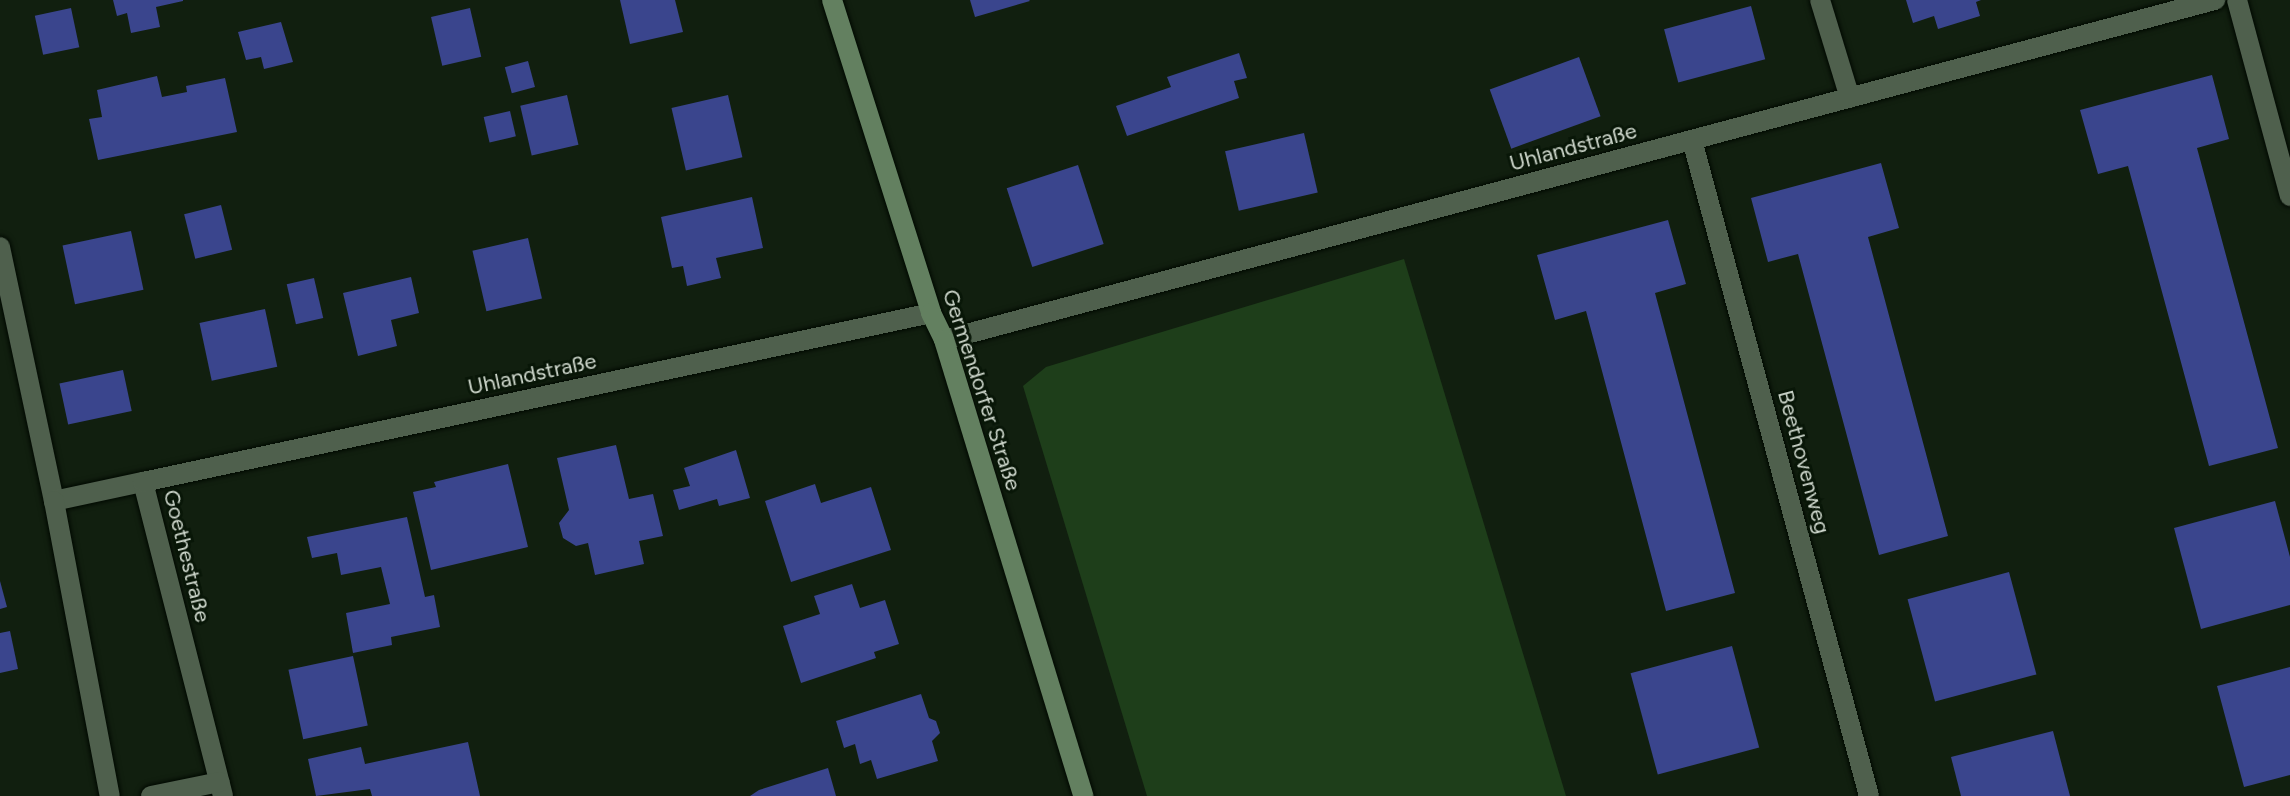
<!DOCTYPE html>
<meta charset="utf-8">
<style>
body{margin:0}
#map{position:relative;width:2290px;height:796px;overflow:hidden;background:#111f0f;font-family:Figtree,sans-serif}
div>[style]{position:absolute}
.green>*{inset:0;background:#1e3e1a}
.building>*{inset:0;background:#3a458d;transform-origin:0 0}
.roads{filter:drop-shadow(0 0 2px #010900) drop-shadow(0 0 2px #010900)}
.street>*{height:20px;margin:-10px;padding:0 10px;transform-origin:10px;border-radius:10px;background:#4f604d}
.secondary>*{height:20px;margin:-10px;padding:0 10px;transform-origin:10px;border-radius:10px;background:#638060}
span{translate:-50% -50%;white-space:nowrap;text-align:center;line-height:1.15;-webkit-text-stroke:6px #081607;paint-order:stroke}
.street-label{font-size:22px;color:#cfd8cd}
</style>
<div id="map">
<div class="green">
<i style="clip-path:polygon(1404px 259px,1566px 796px,1147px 796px,1023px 386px,1046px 367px)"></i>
</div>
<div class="building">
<i style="clip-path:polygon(113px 0,183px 0,183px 1px,156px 7px,160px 27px,131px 33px,127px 13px,117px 16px)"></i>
<i style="clip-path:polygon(620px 0,675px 0,683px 32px,630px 44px)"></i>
<i style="clip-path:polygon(970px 0,1029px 0,1030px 1px,975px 17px)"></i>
<i style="clip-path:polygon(1906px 0,1981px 0,1976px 2px,1980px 16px,1938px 29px,1934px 16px,1913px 23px)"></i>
<i style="left:1751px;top:6px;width:55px;height:90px;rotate:75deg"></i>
<i style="left:71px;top:8px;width:40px;height:37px;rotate:78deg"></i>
<i style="left:470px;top:8px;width:50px;height:40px;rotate:77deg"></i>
<i style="clip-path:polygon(281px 22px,293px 62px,264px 69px,261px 57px,246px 60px,238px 32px)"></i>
<i style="clip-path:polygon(1239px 53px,1247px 78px,1234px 81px,1239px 98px,1127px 136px,1116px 106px,1171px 87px,1167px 77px)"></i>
<i style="left:1579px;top:57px;width:63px;height:95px;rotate:70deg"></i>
<i style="left:528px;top:61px;width:27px;height:24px;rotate:75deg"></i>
<i style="clip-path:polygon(2212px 75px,2229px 139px,2197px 148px,2278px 448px,2209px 466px,2128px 166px,2098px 174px,2080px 110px)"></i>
<i style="clip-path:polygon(157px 76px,162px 97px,187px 92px,186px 86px,225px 78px,237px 132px,98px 160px,89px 119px,102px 117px,97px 90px)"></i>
<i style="left:567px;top:95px;width:51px;height:48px;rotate:77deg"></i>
<i style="left:728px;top:95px;width:64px;height:58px;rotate:77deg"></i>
<i style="left:510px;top:111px;width:26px;height:27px;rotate:77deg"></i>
<i style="left:1304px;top:133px;width:61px;height:81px;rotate:77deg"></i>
<i style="clip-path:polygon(1881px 163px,1899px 228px,1868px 237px,1948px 536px,1879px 555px,1798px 254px,1768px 262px,1751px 198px)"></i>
<i style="left:1078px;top:165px;width:83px;height:75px;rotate:72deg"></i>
<i style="clip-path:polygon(752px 197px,763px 248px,716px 258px,721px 278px,687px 286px,683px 266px,672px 268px,661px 217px)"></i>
<i style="left:221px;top:205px;width:46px;height:38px;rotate:76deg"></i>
<i style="clip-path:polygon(1668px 220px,1686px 284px,1655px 293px,1735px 593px,1666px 611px,1586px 311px,1555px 320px,1537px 255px)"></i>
<i style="left:131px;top:231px;width:60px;height:70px;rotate:78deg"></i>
<i style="left:528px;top:238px;width:62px;height:57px;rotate:77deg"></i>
<i style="clip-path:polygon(411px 277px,419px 313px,391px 320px,397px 346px,358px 356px,343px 293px)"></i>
<i style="left:314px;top:278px;width:41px;height:28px;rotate:77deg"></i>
<i style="left:265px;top:309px;width:59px;height:67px;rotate:78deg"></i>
<i style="left:123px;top:370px;width:42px;height:65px;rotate:78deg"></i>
<i style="clip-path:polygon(616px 445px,629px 499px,653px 494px,663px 536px,639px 541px,644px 564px,595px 575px,588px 543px,576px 546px,563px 538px,559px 523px,569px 510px,557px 458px)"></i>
<i style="clip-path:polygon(736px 450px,750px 498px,719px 506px,717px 499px,679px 510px,673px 490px,690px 486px,684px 468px)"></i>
<i style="clip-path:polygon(508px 464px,528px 547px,431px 570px,413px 492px,436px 487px,434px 482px)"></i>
<i style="clip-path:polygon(815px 484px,821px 503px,871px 487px,891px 550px,791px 582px,765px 501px)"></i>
<i style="clip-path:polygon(2275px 501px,2290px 557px,2290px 605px,2201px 629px,2174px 528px)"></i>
<i style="clip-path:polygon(407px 517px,425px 597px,434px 595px,440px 627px,391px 637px,392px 645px,353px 653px,346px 613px,390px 604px,381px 567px,341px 575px,337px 553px,312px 558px,307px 537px)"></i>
<i style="left:2009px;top:572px;width:106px;height:105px;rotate:75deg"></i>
<i style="clip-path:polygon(0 581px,7px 607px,0 609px)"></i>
<i style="clip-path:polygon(852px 584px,860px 608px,885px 600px,899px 644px,874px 652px,876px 658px,801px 683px,783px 626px,820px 614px,814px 596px)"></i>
<i style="clip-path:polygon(10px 631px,18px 669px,0 673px,0 633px)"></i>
<i style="left:1732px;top:646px;width:105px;height:105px;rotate:75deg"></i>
<i style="left:353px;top:656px;width:71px;height:66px;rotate:78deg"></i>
<i style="clip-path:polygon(2290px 667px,2290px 775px,2244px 787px,2217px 686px)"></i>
<i style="clip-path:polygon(921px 694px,929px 718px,936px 721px,940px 733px,932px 741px,938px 761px,877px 779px,871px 760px,860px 764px,855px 744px,844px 748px,836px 721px)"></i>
<i style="clip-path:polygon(2053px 731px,2070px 796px,1961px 796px,1951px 757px)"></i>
<i style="clip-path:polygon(468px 742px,480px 796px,372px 796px,370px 789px,316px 796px,308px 759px,361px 747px,365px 764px)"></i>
<i style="clip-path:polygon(828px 768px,836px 796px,750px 796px,759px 790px)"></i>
</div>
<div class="roads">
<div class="street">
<i style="left:1820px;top:0;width:102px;rotate:73deg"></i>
<i style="left:2237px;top:0;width:203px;rotate:74.9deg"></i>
<i style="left:1692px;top:140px;width:679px;rotate:74.9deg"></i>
<i style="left:0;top:247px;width:260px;rotate:78deg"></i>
<i style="left:54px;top:501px;width:91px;rotate:-12.1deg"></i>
<i style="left:143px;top:482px;width:324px;rotate:75.7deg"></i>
<i style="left:944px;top:340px;width:1316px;rotate:-14.98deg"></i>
<i style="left:143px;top:482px;width:806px;rotate:-12.1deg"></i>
<i style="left:54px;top:501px;width:300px;rotate:79.3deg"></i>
<i style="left:151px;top:796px;width:70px;rotate:-11.5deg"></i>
</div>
<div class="secondary">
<i style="left:832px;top:0;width:328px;rotate:72.4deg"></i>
<i style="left:931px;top:313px;width:30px;rotate:64deg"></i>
<i style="left:944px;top:340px;width:477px;rotate:73deg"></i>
</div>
</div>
<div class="street-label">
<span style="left:1573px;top:147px;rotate:-15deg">Uhlandstraße</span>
<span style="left:532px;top:374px;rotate:-12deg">Uhlandstraße</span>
<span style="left:982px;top:390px;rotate:72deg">Germendorfer Straße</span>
<span style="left:1804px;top:462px;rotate:75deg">Beethovenweg</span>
<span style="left:187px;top:556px;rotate:76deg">Goethestraße</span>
</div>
</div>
